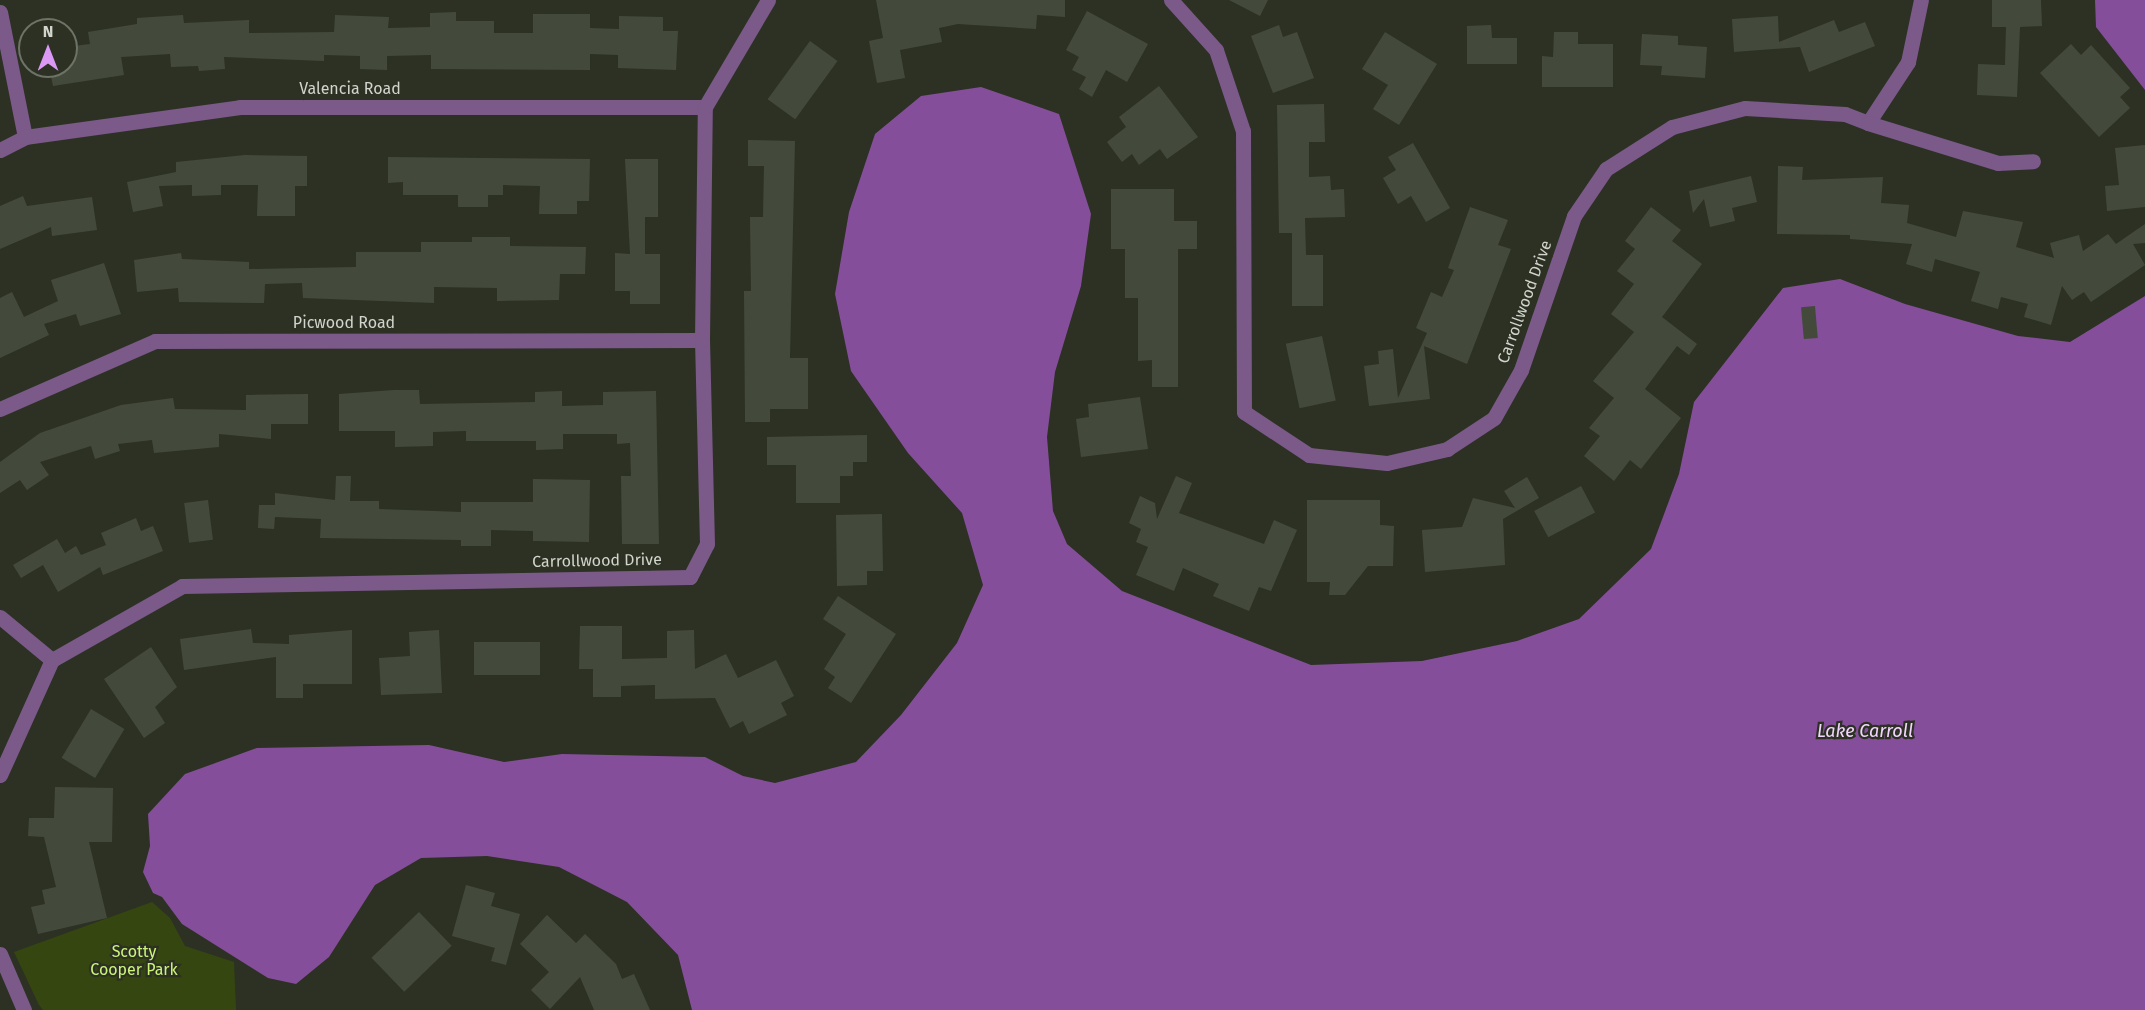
<!DOCTYPE html>
<style>
body{margin:0}
#map{position:relative;width:2145px;height:1010px;overflow:hidden;background:#2c3124;font-family:"Fira Sans",sans-serif}
div>[style]{position:absolute}
.green>*{inset:0;background:#364611}
.water>*{inset:0;background:#854e9a}
.building>*{inset:0;background:#444a3b;transform-origin:0 0}
.street>*{height:15px;margin:-7.5px;padding:0 7.5px;transform-origin:7.5px;border-radius:7.5px;background:#7b5989}
span{translate:-50% -50%;white-space:nowrap;text-align:center;line-height:1.15;-webkit-text-stroke:4.5px #2c3124;paint-order:stroke}
.street-label{font-size:16px;color:#d1d5cc}
.park-label{font-size:16px;color:#ccf478}
.water-label{font-size:18px;color:#f3d6ff;font-style:italic}
.north{position:absolute;left:18px;top:18px;width:60px;height:60px;box-sizing:border-box;background:#2c3124;border:2px solid #6e7367;border-radius:50%;rotate:0deg;font-size:16px;font-weight:700;line-height:24px;text-align:center;color:#d1d5cc}
.north::after{content:'';display:block;margin:auto;width:21px;height:27px;background:#db99f5;clip-path:polygon(50% 0,100% 100%,50% 72%,0 100%)}
</style>
<div id="map">
<div class="green">
<i style="clip-path:polygon(152px 902px,170px 918px,185px 946px,234px 962px,236px 1010px,43px 1010px,39px 1005px,14px 952px)"></i>
</div>
<div class="water">
<i style="clip-path:polygon(2095px 0,2145px 0,2145px 90px,2096px 27px)"></i>
<i style="clip-path:polygon(981px 87px,1059px 114px,1091px 214px,1081px 286px,1055px 372px,1047px 437px,1053px 511px,1067px 544px,1122px 591px,1311px 665px,1422px 661px,1517px 641px,1579px 619px,1651px 549px,1679px 474px,1694px 402px,1783px 288px,1840px 279px,1905px 304px,2018px 336px,2070px 342px,2145px 296px,2145px 1010px,692px 1010px,678px 955px,627px 902px,559px 867px,487px 856px,421px 858px,375px 885px,329px 957px,296px 984px,268px 978px,182px 924px,162px 897px,153px 893px,143px 872px,150px 846px,148px 814px,185px 774px,257px 748px,429px 745px,504px 762px,562px 754px,705px 757px,743px 776px,775px 783px,856px 762px,901px 715px,957px 643px,983px 585px,962px 513px,908px 453px,851px 371px,835px 294px,849px 212px,875px 134px,921px 96px)"></i>
</div>
<div class="building">
<i style="clip-path:polygon(876px 0,1065px 0,1065px 17px,1037px 15px,1036px 29px,958px 24px,939px 28px,942px 42px,900px 50px,905px 78px,877px 83px,869px 41px,883px 38px)"></i>
<i style="clip-path:polygon(1229px 0,1268px 0,1260px 16px)"></i>
<i style="clip-path:polygon(1992px 0,2041px 0,2042px 26px,2020px 27px,2017px 97px,1977px 95px,1978px 64px,2005px 65px,2006px 27px,1992px 27px)"></i>
<i style="clip-path:polygon(1087px 11px,1148px 44px,1127px 82px,1106px 70px,1092px 97px,1079px 89px,1086px 77px,1072px 70px,1079px 57px,1066px 50px)"></i>
<i style="clip-path:polygon(456px 12px,456px 21px,494px 21px,494px 33px,533px 33px,533px 14px,590px 14px,590px 28px,619px 29px,619px 16px,663px 17px,663px 31px,678px 31px,676px 70px,618px 68px,618px 55px,590px 54px,590px 70px,431px 69px,431px 55px,387px 56px,387px 70px,360px 69px,360px 56px,324px 55px,324px 61px,224px 57px,225px 69px,199px 71px,198px 66px,171px 67px,170px 54px,121px 57px,124px 75px,53px 86px,49px 66px,66px 66px,66px 47px,90px 44px,88px 32px,137px 24px,137px 18px,183px 15px,184px 23px,249px 20px,249px 33px,334px 32px,335px 15px,389px 17px,388px 28px,430px 27px,430px 13px)"></i>
<i style="clip-path:polygon(1778px 16px,1779px 42px,1834px 20px,1839px 32px,1865px 22px,1875px 46px,1809px 72px,1800px 47px,1734px 52px,1732px 19px)"></i>
<i style="clip-path:polygon(1279px 25px,1283px 37px,1297px 32px,1314px 78px,1273px 93px,1251px 36px)"></i>
<i style="clip-path:polygon(1491px 25px,1492px 38px,1517px 38px,1517px 64px,1467px 64px,1467px 26px)"></i>
<i style="clip-path:polygon(1385px 32px,1437px 64px,1399px 125px,1373px 109px,1388px 85px,1362px 69px)"></i>
<i style="clip-path:polygon(1554px 32px,1578px 32px,1578px 44px,1613px 44px,1613px 87px,1542px 87px,1542px 56px,1553px 57px)"></i>
<i style="clip-path:polygon(1642px 34px,1678px 36px,1678px 45px,1707px 47px,1705px 78px,1661px 75px,1662px 66px,1640px 65px)"></i>
<i style="left:810px;top:41px;width:34px;height:72px;rotate:36deg"></i>
<i style="clip-path:polygon(2071px 44px,2081px 55px,2091px 45px,2130px 88px,2120px 97px,2130px 108px,2099px 137px,2040px 73px)"></i>
<i style="clip-path:polygon(1159px 86px,1198px 137px,1167px 159px,1160px 149px,1139px 165px,1132px 154px,1122px 162px,1107px 142px,1126px 127px,1119px 117px)"></i>
<i style="clip-path:polygon(1324px 104px,1325px 142px,1309px 142px,1309px 177px,1330px 176px,1331px 190px,1344px 189px,1345px 217px,1305px 218px,1306px 255px,1323px 255px,1323px 306px,1292px 306px,1292px 233px,1279px 233px,1277px 105px)"></i>
<i style="clip-path:polygon(748px 140px,795px 141px,790px 358px,808px 358px,808px 409px,770px 409px,770px 422px,745px 422px,744px 291px,751px 291px,750px 217px,763px 217px,764px 166px,748px 166px)"></i>
<i style="clip-path:polygon(1413px 143px,1450px 208px,1426px 222px,1411px 196px,1398px 204px,1383px 178px,1396px 170px,1388px 157px)"></i>
<i style="clip-path:polygon(2145px 145px,2145px 207px,2107px 211px,2105px 186px,2119px 185px,2115px 148px)"></i>
<i style="clip-path:polygon(245px 155px,307px 156px,307px 186px,295px 186px,295px 216px,257px 216px,258px 185px,221px 185px,221px 195px,192px 196px,192px 185px,159px 186px,163px 206px,133px 212px,127px 182px,176px 172px,176px 162px)"></i>
<i style="clip-path:polygon(388px 157px,590px 159px,589px 201px,577px 201px,577px 214px,539px 214px,540px 186px,503px 185px,503px 195px,488px 195px,488px 207px,458px 207px,458px 195px,403px 195px,403px 182px,388px 183px)"></i>
<i style="clip-path:polygon(625px 159px,658px 159px,658px 217px,645px 217px,645px 254px,660px 254px,660px 304px,630px 304px,630px 291px,615px 291px,615px 253px,630px 254px)"></i>
<i style="clip-path:polygon(1778px 166px,1803px 167px,1802px 180px,1883px 177px,1881px 203px,1909px 205px,1907px 223px,1956px 237px,1963px 211px,2023px 222px,2016px 247px,2054px 258px,2050px 243px,2079px 235px,2083px 251px,2108px 234px,2116px 244px,2145px 224px,2145px 243px,2133px 244px,2145px 265px,2091px 302px,2084px 292px,2072px 300px,2062px 286px,2051px 325px,2024px 317px,2028px 304px,2001px 297px,1998px 309px,1971px 301px,1980px 272px,1935px 259px,1932px 272px,1906px 264px,1912px 244px,1850px 239px,1850px 235px,1777px 234px)"></i>
<i style="clip-path:polygon(1751px 176px,1757px 202px,1732px 208px,1735px 221px,1710px 227px,1704px 199px,1693px 213px,1689px 191px)"></i>
<i style="clip-path:polygon(1111px 189px,1174px 189px,1174px 221px,1197px 221px,1197px 249px,1178px 249px,1178px 387px,1152px 387px,1152px 360px,1138px 361px,1138px 298px,1125px 298px,1125px 249px,1111px 249px)"></i>
<i style="clip-path:polygon(23px 196px,27px 206px,92px 197px,97px 230px,52px 236px,51px 227px,0 249px,0 206px)"></i>
<i style="clip-path:polygon(1470px 207px,1508px 220px,1498px 245px,1511px 249px,1467px 364px,1424px 346px,1430px 399px,1369px 406px,1364px 366px,1379px 364px,1378px 351px,1393px 349px,1398px 398px,1427px 333px,1416px 328px,1431px 292px,1442px 297px,1454px 270px,1448px 268px)"></i>
<i style="clip-path:polygon(1651px 207px,1681px 230px,1672px 241px,1702px 264px,1662px 317px,1697px 344px,1689px 355px,1677px 346px,1645px 389px,1681px 418px,1641px 469px,1630px 460px,1614px 481px,1584px 456px,1600px 436px,1589px 428px,1614px 398px,1593px 381px,1634px 332px,1611px 314px,1634px 284px,1617px 271px,1635px 249px,1625px 241px)"></i>
<i style="clip-path:polygon(472px 237px,510px 237px,510px 246px,586px 247px,585px 274px,560px 274px,559px 300px,497px 301px,497px 288px,434px 287px,434px 303px,303px 298px,302px 283px,265px 284px,264px 303px,179px 302px,178px 288px,137px 292px,134px 260px,181px 253px,182px 259px,249px 262px,249px 269px,356px 267px,356px 252px,421px 252px,421px 242px,472px 242px)"></i>
<i style="clip-path:polygon(104px 263px,121px 314px,80px 326px,76px 314px,44px 324px,49px 335px,0 358px,0 298px,12px 292px,24px 317px,58px 301px,51px 280px)"></i>
<i style="left:1815px;top:306px;width:32px;height:14px;rotate:85deg"></i>
<i style="left:1322px;top:336px;width:66px;height:37px;rotate:78deg"></i>
<i style="clip-path:polygon(394px 390px,419px 390px,420px 404px,535px 402px,535px 392px,562px 391px,562px 406px,603px 405px,603px 392px,656px 391px,659px 544px,622px 544px,621px 476px,631px 476px,630px 443px,617px 444px,617px 434px,563px 434px,563px 449px,536px 450px,536px 441px,466px 441px,466px 431px,433px 432px,433px 446px,395px 447px,395px 431px,339px 431px,339px 394px)"></i>
<i style="clip-path:polygon(308px 394px,308px 424px,271px 424px,271px 439px,219px 434px,219px 447px,154px 453px,152px 440px,118px 444px,120px 451px,95px 459px,91px 446px,40px 462px,49px 475px,27px 490px,20px 480px,0 493px,0 462px,40px 433px,121px 405px,173px 398px,175px 409px,246px 410px,246px 395px)"></i>
<i style="clip-path:polygon(1140px 397px,1148px 449px,1081px 457px,1076px 419px,1089px 417px,1088px 404px)"></i>
<i style="clip-path:polygon(867px 435px,867px 462px,853px 462px,853px 476px,840px 476px,840px 503px,796px 503px,796px 465px,767px 465px,767px 437px)"></i>
<i style="clip-path:polygon(336px 476px,351px 476px,350px 501px,379px 501px,379px 509px,461px 512px,461px 502px,533px 502px,533px 479px,590px 480px,589px 542px,533px 541px,533px 531px,491px 530px,491px 546px,461px 546px,461px 540px,320px 538px,321px 519px,275px 517px,274px 529px,258px 528px,259px 505px,275px 505px,275px 493px,335px 500px)"></i>
<i style="clip-path:polygon(1176px 476px,1192px 483px,1179px 513px,1264px 544px,1274px 520px,1297px 530px,1271px 591px,1259px 587px,1249px 611px,1213px 596px,1219px 584px,1183px 568px,1174px 591px,1136px 575px,1148px 547px,1136px 542px,1141px 529px,1129px 523px,1140px 496px,1155px 503px,1157px 519px)"></i>
<i style="clip-path:polygon(1527px 477px,1539px 498px,1503px 519px,1505px 565px,1425px 572px,1422px 530px,1462px 527px,1473px 498px,1515px 508px,1504px 491px)"></i>
<i style="left:1581px;top:486px;width:30px;height:53px;rotate:62deg"></i>
<i style="left:208px;top:500px;width:40px;height:24px;rotate:83deg"></i>
<i style="clip-path:polygon(1307px 500px,1380px 500px,1380px 525px,1394px 526px,1393px 566px,1368px 566px,1345px 595px,1329px 595px,1330px 582px,1307px 582px)"></i>
<i style="clip-path:polygon(882px 514px,883px 571px,867px 571px,867px 585px,837px 586px,836px 515px)"></i>
<i style="clip-path:polygon(136px 518px,141px 531px,153px 526px,163px 551px,103px 575px,100px 567px,58px 592px,43px 565px,21px 578px,13px 565px,57px 539px,65px 553px,76px 546px,81px 555px,106px 545px,101px 533px)"></i>
<i style="clip-path:polygon(838px 596px,896px 634px,851px 703px,828px 688px,835px 677px,824px 669px,846px 634px,823px 619px)"></i>
<i style="clip-path:polygon(580px 626px,622px 626px,622px 659px,667px 658px,667px 631px,694px 630px,695px 669px,726px 654px,738px 678px,776px 660px,794px 696px,781px 703px,787px 715px,749px 734px,743px 721px,730px 728px,715px 698px,655px 699px,655px 685px,621px 686px,621px 697px,593px 697px,593px 669px,579px 669px)"></i>
<i style="clip-path:polygon(251px 629px,253px 643px,289px 644px,289px 635px,352px 630px,352px 684px,303px 684px,303px 698px,276px 698px,276px 657px,184px 670px,180px 639px)"></i>
<i style="clip-path:polygon(439px 630px,442px 693px,381px 695px,379px 658px,410px 656px,409px 632px)"></i>
<i style="left:540px;top:642px;width:33px;height:66px;rotate:90deg"></i>
<i style="clip-path:polygon(151px 647px,177px 687px,155px 707px,165px 723px,144px 738px,104px 679px)"></i>
<i style="left:91px;top:709px;width:39px;height:57px;rotate:31deg"></i>
<i style="clip-path:polygon(55px 787px,113px 788px,112px 842px,89px 842px,107px 918px,38px 934px,31px 907px,45px 904px,42px 890px,56px 887px,44px 837px,28px 836px,29px 818px,54px 818px)"></i>
<i style="clip-path:polygon(466px 885px,495px 893px,491px 906px,520px 914px,506px 965px,491px 961px,495px 948px,452px 936px)"></i>
<i style="left:419px;top:912px;width:47px;height:66px;rotate:46deg"></i>
<i style="clip-path:polygon(547px 915px,576px 943px,585px 934px,616px 964px,622px 979px,634px 974px,650px 1010px,594px 1010px,580px 977px,550px 1009px,531px 990px,549px 972px,520px 944px)"></i>
</div>
<div class="street">
<i style="left:1171px;top:0;width:67px;rotate:48deg"></i>
<i style="left:1216px;top:50px;width:85px;rotate:71.6deg"></i>
<i style="left:1243px;top:131px;width:281px;rotate:89.8deg"></i>
<i style="left:1244px;top:412px;width:78px;rotate:33.5deg"></i>
<i style="left:1309px;top:455px;width:78px;rotate:5.9deg"></i>
<i style="left:1387px;top:463px;width:62px;rotate:-13.1deg"></i>
<i style="left:1447px;top:449px;width:56px;rotate:-33.4deg"></i>
<i style="left:1494px;top:418px;width:55px;rotate:-60.6deg"></i>
<i style="left:1521px;top:370px;width:163px;rotate:-71deg"></i>
<i style="left:1574px;top:216px;width:57px;rotate:-55.8deg"></i>
<i style="left:1606px;top:169px;width:78px;rotate:-32.5deg"></i>
<i style="left:1672px;top:127px;width:75px;rotate:-14.6deg"></i>
<i style="left:1745px;top:108px;width:100px;rotate:3.4deg"></i>
<i style="left:1845px;top:114px;width:25px;rotate:21deg"></i>
<i style="left:1868px;top:123px;width:73px;rotate:-56.7deg"></i>
<i style="left:1908px;top:62px;width:63px;rotate:-78.2deg"></i>
<i style="left:0;top:12px;width:127px;rotate:78.7deg"></i>
<i style="left:1868px;top:123px;width:136px;rotate:17.1deg"></i>
<i style="left:1998px;top:163px;width:35px;rotate:-3deg"></i>
<i style="left:0;top:150px;width:28px;rotate:-27deg"></i>
<i style="left:25px;top:137px;width:217px;rotate:-7.9deg"></i>
<i style="left:240px;top:107px;width:465px"></i>
<i style="left:0;top:409px;width:169px;rotate:-23.7deg"></i>
<i style="left:155px;top:341px;width:547px;rotate:-0.1deg"></i>
<i style="left:0;top:617px;width:67px;rotate:39.6deg"></i>
<i style="left:0;top:775px;width:126px;rotate:-65.7deg"></i>
<i style="left:52px;top:660px;width:150px;rotate:-29.6deg"></i>
<i style="left:182px;top:586px;width:508px;rotate:-1.01deg"></i>
<i style="left:690px;top:577px;width:37px;rotate:-63deg"></i>
<i style="left:707px;top:544px;width:204px;rotate:-91.4deg"></i>
<i style="left:702px;top:340px;width:233px;rotate:-89.3deg"></i>
<i style="left:705px;top:107px;width:124px;rotate:-59.5deg"></i>
<i style="left:0;top:954px;width:61px;rotate:66.8deg"></i>
</div>
<div class="street-label">
<span style="left:350px;top:89px">Valencia Road</span>
<span style="left:1525px;top:302px;rotate:-70deg">Carrollwood Drive</span>
<span style="left:344px;top:323px">Picwood Road</span>
<span style="left:597px;top:561px;rotate:-1deg">Carrollwood Drive</span>
</div>
<div class="park-label">
<span style="left:134px;top:961px">Scotty<br>Cooper Park</span>
</div>
<div class="water-label">
<span style="left:1865px;top:731px">Lake Carroll</span>
</div>
<div class="north">N</div>
</div>
